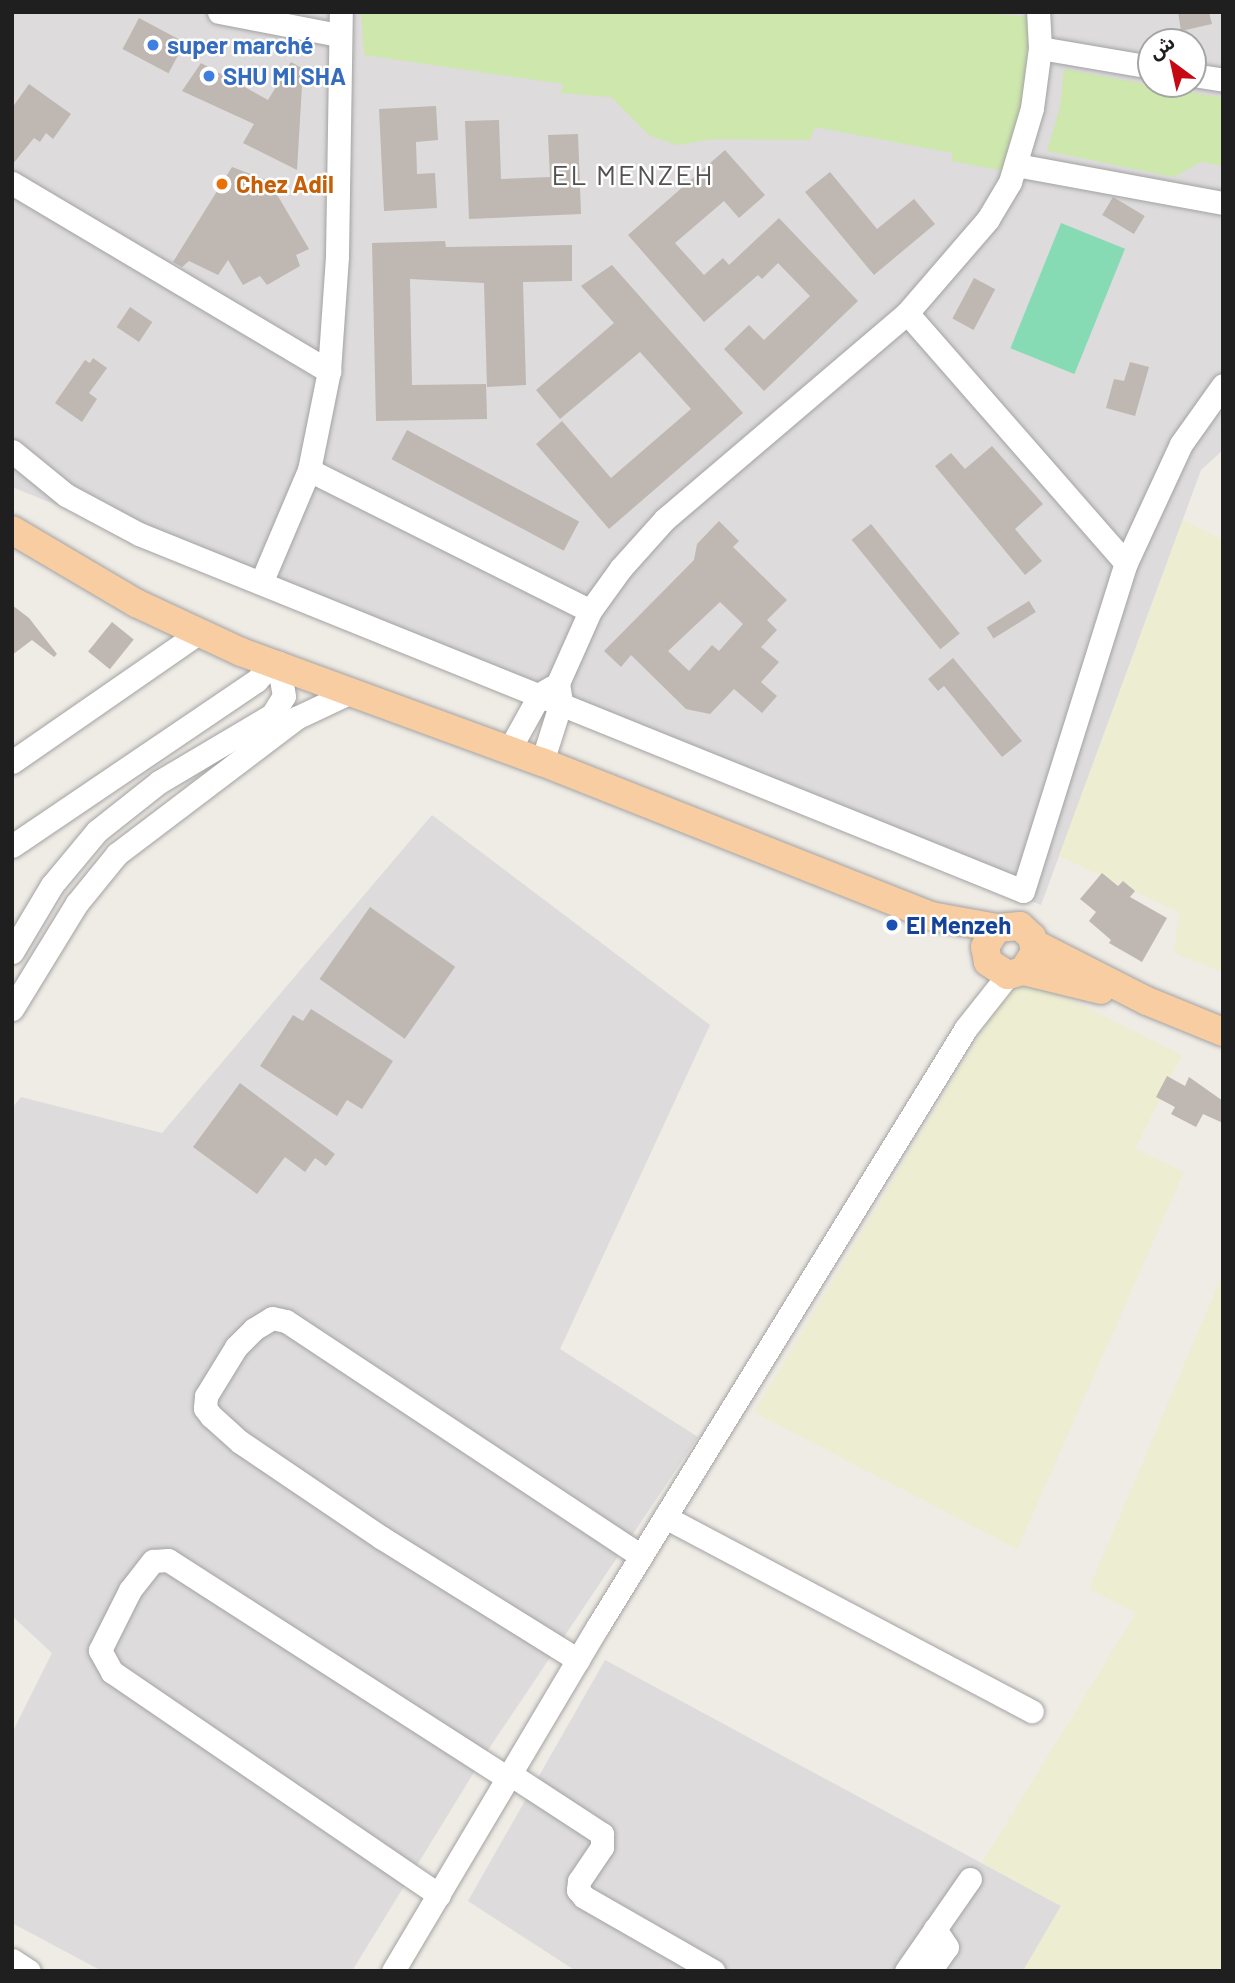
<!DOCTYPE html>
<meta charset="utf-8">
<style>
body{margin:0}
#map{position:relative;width:1235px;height:1983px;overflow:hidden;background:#efebe5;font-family:Barlow,"Noto Sans Arabic",sans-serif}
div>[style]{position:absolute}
.residential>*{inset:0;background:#dddbdc}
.farmland>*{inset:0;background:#ededd1}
.grass>*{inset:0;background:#cde7ad}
.pitch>*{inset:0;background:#86dbb5;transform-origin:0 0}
.building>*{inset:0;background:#bfb7b2;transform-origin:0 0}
.roads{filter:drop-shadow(0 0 2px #a3a3a3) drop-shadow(0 0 2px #a3a3a3)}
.minor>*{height:23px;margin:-11.5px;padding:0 11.5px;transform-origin:11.5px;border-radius:11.5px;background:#fff}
.major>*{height:28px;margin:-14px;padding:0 14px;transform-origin:14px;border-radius:14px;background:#f8cda1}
.dots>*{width:19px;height:19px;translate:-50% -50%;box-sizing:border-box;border:4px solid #fff;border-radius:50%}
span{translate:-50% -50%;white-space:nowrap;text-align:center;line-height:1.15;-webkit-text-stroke:5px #fff;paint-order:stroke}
.shop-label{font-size:24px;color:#366cbe;font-weight:700}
.left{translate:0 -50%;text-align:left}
.food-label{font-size:24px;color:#c56008;font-weight:700}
.transit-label{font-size:24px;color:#164399;font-weight:700}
.quarter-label{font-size:28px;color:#525252;letter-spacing:2px}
.frame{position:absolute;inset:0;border:14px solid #1f1f1f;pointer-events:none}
.north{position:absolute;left:1137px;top:28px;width:70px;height:70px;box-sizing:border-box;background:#fff;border:2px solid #a5a5a5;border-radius:50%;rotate:327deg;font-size:19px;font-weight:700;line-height:28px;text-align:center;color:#1f1f1f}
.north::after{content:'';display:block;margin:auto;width:24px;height:32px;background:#c50813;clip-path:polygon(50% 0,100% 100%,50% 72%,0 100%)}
</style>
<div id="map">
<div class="residential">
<i style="clip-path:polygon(evenodd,12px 12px,1223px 12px,1223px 450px,1201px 470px,1041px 905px,12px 487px,12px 12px,1151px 42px,1193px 42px,1193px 84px,1151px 84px,1151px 42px)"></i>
<i style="clip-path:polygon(432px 815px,710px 1025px,560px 1349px,698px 1437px,484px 1756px,352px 1971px,102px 1971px,12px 1923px,12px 1733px,52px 1653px,12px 1616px,12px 1108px,21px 1097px,162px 1133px)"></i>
<i style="clip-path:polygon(605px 1660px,1061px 1906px,1023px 1971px,576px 1971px,468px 1901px)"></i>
</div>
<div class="farmland">
<i style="clip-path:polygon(1183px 520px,1223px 540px,1223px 972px,1174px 953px,1179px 912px,1059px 856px)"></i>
<i style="clip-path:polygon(1017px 973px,1182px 1055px,1135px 1149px,1184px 1172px,1017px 1549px,754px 1412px)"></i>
<i style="clip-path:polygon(1223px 1273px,1223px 1971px,1023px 1971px,1061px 1906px,982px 1863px,1136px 1613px,1089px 1589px)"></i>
</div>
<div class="grass">
<i style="clip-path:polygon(361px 12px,969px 12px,1031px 17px,1023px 99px,1004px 171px,952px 161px,952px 153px,815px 127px,810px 140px,714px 139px,676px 145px,649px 135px,611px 97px,560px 93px,564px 84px,364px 55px)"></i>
<i style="clip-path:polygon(1064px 69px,1223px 98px,1223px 166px,1201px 162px,1174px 177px,1047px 151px,1060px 107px)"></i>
</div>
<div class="pitch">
<i style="left:1061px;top:223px;width:69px;height:135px;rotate:22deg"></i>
</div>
<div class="building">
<i style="clip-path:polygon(1178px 12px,1209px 12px,1212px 24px,1181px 31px)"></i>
<i style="left:139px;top:18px;width:52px;height:35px;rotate:28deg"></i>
<i style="clip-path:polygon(291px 62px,303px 69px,297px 170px,243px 143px,254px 124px,182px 91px,201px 63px,268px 100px)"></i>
<i style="clip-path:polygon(29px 84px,71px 114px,53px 139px,46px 133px,40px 142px,34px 138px,12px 165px,12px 108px)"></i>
<i style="clip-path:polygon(436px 106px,438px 140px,416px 142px,417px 174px,435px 173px,437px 208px,384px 211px,379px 109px)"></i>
<i style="clip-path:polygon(499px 120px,501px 179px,550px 177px,548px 135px,578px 134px,581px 214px,469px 219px,465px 121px)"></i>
<i style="clip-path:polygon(725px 150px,765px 195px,739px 218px,724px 201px,675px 243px,704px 275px,723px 258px,729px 265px,779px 218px,858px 301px,764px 391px,724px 349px,749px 325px,764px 340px,810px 296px,778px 263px,762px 279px,758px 275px,704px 322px,628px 235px)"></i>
<i style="clip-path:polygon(232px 167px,269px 181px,309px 249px,296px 255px,300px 266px,267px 285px,260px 276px,243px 285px,228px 260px,218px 275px,189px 261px,182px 267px,173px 262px)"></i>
<i style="clip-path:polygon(830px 172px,877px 229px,914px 199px,935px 224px,874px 275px,805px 192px)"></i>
<i style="left:1113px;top:197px;width:37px;height:21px;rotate:31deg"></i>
<i style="clip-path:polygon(445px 241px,446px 247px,572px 245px,572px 281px,523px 282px,526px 385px,487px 387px,484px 283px,410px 279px,412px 385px,486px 384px,487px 419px,376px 421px,372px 243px)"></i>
<i style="clip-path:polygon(612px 265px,743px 413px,609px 529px,536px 444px,562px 421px,611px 478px,691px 409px,640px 352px,560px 419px,536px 390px,614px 323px,581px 286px)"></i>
<i style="left:974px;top:278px;width:24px;height:46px;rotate:28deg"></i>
<i style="left:130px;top:307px;width:27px;height:24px;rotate:34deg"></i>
<i style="clip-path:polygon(93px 358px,107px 368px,89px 393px,97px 399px,82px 422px,55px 403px,85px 360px,90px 363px)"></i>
<i style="clip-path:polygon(1130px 362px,1149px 367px,1135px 416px,1106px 408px,1114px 379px,1124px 381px)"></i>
<i style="left:407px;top:430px;width:195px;height:33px;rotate:28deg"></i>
<i style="clip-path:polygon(992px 446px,1043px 504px,1015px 529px,1042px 561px,1025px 575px,935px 466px,951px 453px,965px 469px)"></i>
<i style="clip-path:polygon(evenodd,719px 521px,739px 541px,733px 547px,787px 600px,767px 620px,777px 630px,761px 647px,779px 662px,761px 682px,777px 696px,762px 713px,734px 689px,710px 714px,686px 709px,631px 655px,621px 667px,604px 651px,694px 560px,697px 544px,719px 521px,720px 602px,743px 624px,719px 651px,712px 645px,689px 671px,668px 651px,720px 602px)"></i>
<i style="left:871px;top:524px;width:141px;height:25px;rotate:51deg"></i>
<i style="left:1029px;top:601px;width:13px;height:50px;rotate:58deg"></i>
<i style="clip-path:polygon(12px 605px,29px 618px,57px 654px,54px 657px,32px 640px,12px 655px)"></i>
<i style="left:112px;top:622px;width:28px;height:38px;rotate:39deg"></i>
<i style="clip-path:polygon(953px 658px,1022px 741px,1002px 757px,944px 686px,938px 691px,928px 679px)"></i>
<i style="clip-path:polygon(1102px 873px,1118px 886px,1123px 881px,1135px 891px,1130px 897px,1167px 918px,1142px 962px,1109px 943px,1111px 940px,1089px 921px,1096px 912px,1080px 899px)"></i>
<i style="left:370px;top:907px;width:104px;height:88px;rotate:35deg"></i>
<i style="clip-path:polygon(311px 1009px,393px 1061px,362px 1109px,347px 1100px,337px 1116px,260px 1066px,293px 1015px,303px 1021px)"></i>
<i style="clip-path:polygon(1167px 1076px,1185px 1086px,1189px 1077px,1223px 1101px,1223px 1123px,1203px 1114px,1196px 1127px,1171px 1114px,1175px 1107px,1156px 1097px)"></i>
<i style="clip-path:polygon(240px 1083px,335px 1154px,326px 1166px,315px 1158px,305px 1172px,285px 1157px,257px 1194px,193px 1147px)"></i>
</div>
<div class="roads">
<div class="minor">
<i style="left:219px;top:12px;width:122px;rotate:10.9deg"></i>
<i style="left:1040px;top:48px;width:113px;rotate:9.7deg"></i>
<i style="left:1193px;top:75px;width:30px;rotate:9deg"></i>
<i style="left:1016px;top:165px;width:210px;rotate:10.4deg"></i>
<i style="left:12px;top:183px;width:369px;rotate:30.7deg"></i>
<i style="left:907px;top:313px;width:332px;rotate:48.8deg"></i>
<i style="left:12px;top:451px;width:70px;rotate:39.2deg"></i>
<i style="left:66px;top:495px;width:83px;rotate:28.1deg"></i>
<i style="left:139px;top:534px;width:953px;rotate:21.99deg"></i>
<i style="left:1023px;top:891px;width:344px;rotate:-72.6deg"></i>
<i style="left:1126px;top:563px;width:131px;rotate:-65.2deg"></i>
<i style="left:1181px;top:444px;width:72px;rotate:-54.6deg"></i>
<i style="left:309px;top:470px;width:314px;rotate:26.6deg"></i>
<i style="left:261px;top:583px;width:123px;rotate:-67deg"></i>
<i style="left:309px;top:470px;width:101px;rotate:-78.6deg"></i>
<i style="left:329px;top:371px;width:115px;rotate:-86deg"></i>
<i style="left:337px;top:256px;width:244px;rotate:-89.1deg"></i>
<i style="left:509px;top:750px;width:64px;rotate:-61deg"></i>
<i style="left:540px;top:694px;width:14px;rotate:-30deg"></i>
<i style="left:12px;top:762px;width:226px;rotate:-34.7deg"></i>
<i style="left:542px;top:762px;width:63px;rotate:-72.4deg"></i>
<i style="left:561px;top:702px;width:19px;rotate:-99deg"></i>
<i style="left:558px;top:683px;width:79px;rotate:-66deg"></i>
<i style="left:590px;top:611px;width:53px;rotate:-54.2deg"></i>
<i style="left:621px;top:568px;width:66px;rotate:-48.1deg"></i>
<i style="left:665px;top:519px;width:318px;rotate:-40.4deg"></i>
<i style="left:907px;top:313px;width:124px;rotate:-49.2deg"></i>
<i style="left:988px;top:219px;width:43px;rotate:-59.3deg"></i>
<i style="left:1010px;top:182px;width:77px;rotate:-73.4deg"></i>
<i style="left:1032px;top:108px;width:61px;rotate:-82.4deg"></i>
<i style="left:1040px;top:48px;width:36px;rotate:-93deg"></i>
<i style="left:12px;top:846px;width:295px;rotate:-34.1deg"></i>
<i style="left:256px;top:681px;width:26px;rotate:-47deg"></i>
<i style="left:12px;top:952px;width:78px;rotate:-59.2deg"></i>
<i style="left:52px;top:885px;width:70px;rotate:-50.2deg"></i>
<i style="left:97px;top:831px;width:79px;rotate:-38.3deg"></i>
<i style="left:159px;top:782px;width:131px;rotate:-30.7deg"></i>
<i style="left:272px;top:715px;width:22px;rotate:-58deg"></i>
<i style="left:284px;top:696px;width:34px;rotate:-100deg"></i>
<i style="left:12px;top:1009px;width:124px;rotate:-58.5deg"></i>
<i style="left:77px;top:903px;width:63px;rotate:-50.8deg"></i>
<i style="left:117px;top:854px;width:225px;rotate:-37.2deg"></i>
<i style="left:296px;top:718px;width:59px;rotate:-25.3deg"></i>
<i style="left:665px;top:1517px;width:415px;rotate:27.9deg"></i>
<i style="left:578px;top:1660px;width:231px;rotate:-148.1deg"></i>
<i style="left:382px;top:1538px;width:171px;rotate:-145.9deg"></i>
<i style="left:240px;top:1442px;width:39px;rotate:-138deg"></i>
<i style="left:211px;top:1416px;width:10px;rotate:-127deg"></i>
<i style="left:205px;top:1408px;width:12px;rotate:-85deg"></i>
<i style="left:206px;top:1396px;width:57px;rotate:-58.5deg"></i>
<i style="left:236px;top:1347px;width:25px;rotate:-45deg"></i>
<i style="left:254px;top:1329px;width:21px;rotate:-31deg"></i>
<i style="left:272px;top:1318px;width:14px;rotate:12deg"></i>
<i style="left:286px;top:1321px;width:426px;rotate:33.5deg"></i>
<i style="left:510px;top:1774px;width:110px;rotate:33.1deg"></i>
<i style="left:602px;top:1834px;width:13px;rotate:90deg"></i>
<i style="left:602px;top:1847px;width:41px;rotate:124.1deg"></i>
<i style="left:579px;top:1881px;width:9px;rotate:96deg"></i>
<i style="left:578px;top:1890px;width:9px;rotate:49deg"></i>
<i style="left:584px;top:1897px;width:149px;rotate:29.8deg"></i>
<i style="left:439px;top:1895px;width:396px;rotate:-145.7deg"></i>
<i style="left:112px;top:1672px;width:25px;rotate:-119deg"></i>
<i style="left:100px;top:1650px;width:67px;rotate:-63.4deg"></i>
<i style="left:130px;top:1590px;width:37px;rotate:-52deg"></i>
<i style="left:153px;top:1561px;width:15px;rotate:-4deg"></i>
<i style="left:168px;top:1560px;width:404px;rotate:32.7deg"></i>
<i style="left:12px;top:1960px;width:20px;rotate:33deg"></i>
<i style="left:393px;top:1971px;width:401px;rotate:-59.3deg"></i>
<i style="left:598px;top:1626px;width:702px;rotate:-58.39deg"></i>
<i style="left:966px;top:1028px;width:68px;rotate:-51.6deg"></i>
<i style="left:906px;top:1971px;width:112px;rotate:-55.2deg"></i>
<i style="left:930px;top:1971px;width:29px;rotate:-55deg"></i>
<i style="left:947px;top:1947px;width:22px;rotate:-124deg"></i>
</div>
<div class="major">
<i style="left:12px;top:530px;width:144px;rotate:30.5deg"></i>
<i style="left:136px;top:603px;width:116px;rotate:25deg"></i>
<i style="left:241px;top:652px;width:320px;rotate:20.1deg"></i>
<i style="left:542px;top:762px;width:418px;rotate:21.6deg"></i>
<i style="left:931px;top:916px;width:67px;rotate:10.3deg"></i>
<i style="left:997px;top:928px;width:23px;rotate:-5deg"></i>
<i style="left:1020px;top:926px;width:16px;rotate:43deg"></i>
<i style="left:1032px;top:937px;width:15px;rotate:79deg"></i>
<i style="left:1035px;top:952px;width:22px;rotate:122deg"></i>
<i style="left:1023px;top:971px;width:16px;rotate:165deg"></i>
<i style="left:1008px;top:975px;width:24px;rotate:-147deg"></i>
<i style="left:988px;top:962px;width:15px;rotate:-101deg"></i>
<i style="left:985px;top:947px;width:22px;rotate:-58deg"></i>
<i style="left:1035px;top:944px;width:126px;rotate:27deg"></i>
<i style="left:1147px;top:1001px;width:82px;rotate:22.2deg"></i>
<i style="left:1023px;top:971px;width:80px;rotate:13.7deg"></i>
</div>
</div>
<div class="dots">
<i style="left:153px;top:45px;background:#3f7fe0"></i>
<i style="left:209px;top:76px;background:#3f7fe0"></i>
<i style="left:222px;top:184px;background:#e8710a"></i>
<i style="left:892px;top:925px;background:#1a4fb4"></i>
</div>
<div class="shop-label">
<span class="left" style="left:167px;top:45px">super marché</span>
<span class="left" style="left:223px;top:76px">SHU MI SHA</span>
</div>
<div class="food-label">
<span class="left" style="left:236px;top:184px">Chez Adil</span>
</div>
<div class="transit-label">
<span class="left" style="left:906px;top:925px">El Menzeh</span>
</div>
<div class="quarter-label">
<span style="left:633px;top:174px">EL MENZEH</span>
</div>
<div class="frame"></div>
<div class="north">ش</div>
</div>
